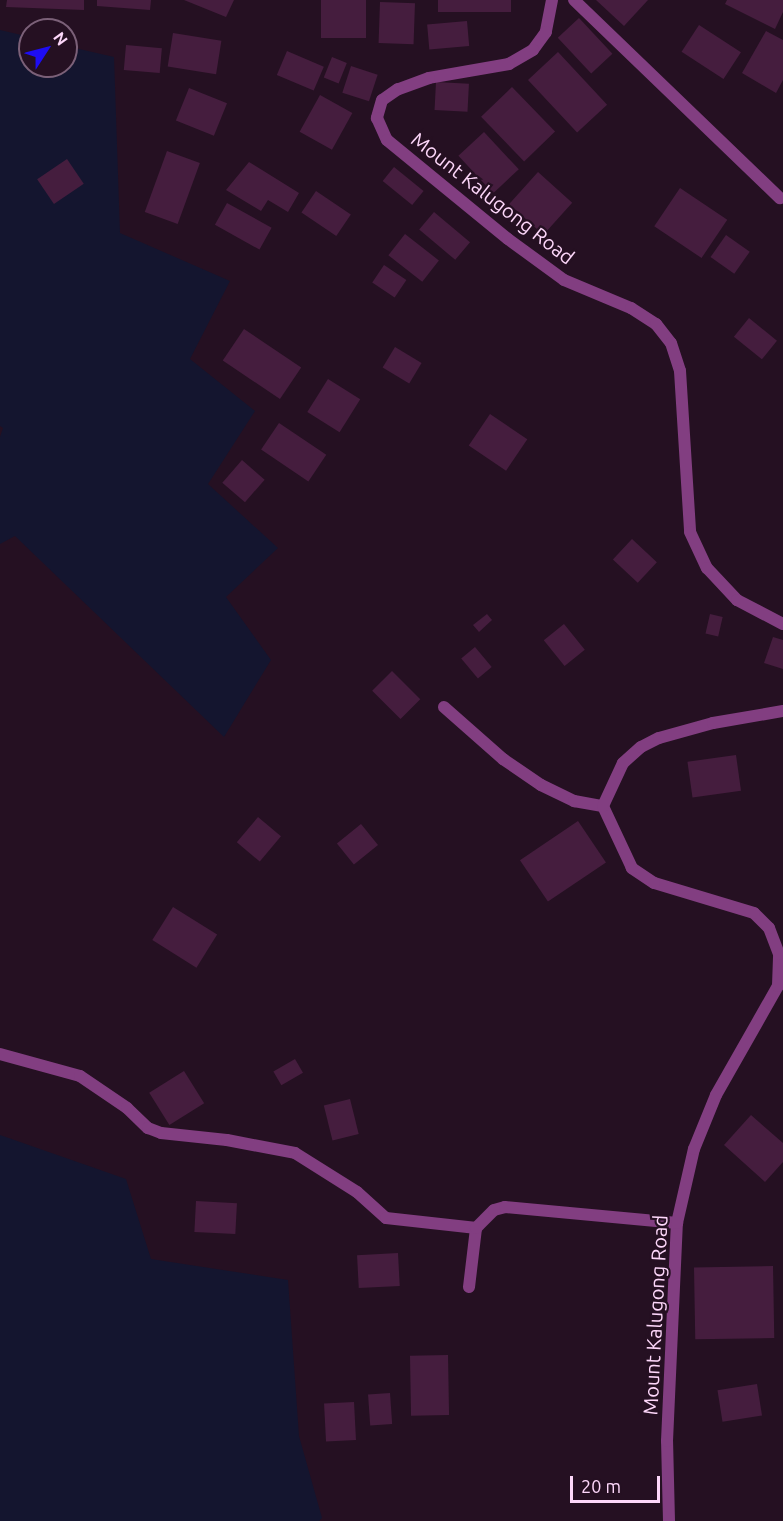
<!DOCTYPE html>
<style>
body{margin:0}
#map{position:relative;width:783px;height:1521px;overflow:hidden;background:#251022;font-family:Ubuntu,sans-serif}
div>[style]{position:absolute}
.green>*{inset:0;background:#14152f}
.building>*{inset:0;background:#451d3e;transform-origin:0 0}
.minor>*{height:12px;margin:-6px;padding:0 6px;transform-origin:6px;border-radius:6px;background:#823e81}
span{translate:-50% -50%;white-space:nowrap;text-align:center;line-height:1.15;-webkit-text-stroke:4.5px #251022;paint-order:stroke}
.street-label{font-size:20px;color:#fdd7fa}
.north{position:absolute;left:18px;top:18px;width:60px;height:60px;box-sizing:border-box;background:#251022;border:2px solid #7b6078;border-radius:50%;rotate:54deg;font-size:16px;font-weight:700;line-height:24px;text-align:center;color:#fdd7fa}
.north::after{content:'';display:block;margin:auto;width:21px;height:27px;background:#1e0df3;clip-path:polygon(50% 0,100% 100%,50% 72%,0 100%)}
.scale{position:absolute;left:570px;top:1476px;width:90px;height:27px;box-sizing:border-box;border:3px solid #fdd7fa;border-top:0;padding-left:8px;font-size:18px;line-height:21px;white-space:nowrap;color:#fdd7fa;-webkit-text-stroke:4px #251022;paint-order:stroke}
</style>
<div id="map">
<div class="green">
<i style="clip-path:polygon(0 30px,30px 37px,30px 66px,66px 66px,66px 46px,114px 57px,120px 233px,230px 281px,190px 359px,255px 411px,208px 484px,278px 548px,226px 597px,271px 660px,224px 737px,15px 536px,0 544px,0 437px,3px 428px,0 426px)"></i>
<i style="clip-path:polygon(0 1135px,126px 1179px,151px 1259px,288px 1280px,299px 1436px,322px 1518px,319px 1521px,0 1521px)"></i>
</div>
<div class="building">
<i style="clip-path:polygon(7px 0,84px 0,84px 10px,6px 7px)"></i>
<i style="clip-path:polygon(97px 0,151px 0,150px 10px,97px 6px)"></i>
<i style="clip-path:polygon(184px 0,234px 0,226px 17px)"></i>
<i style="left:321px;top:0;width:45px;height:38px"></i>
<i style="left:438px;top:0;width:73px;height:12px"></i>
<i style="clip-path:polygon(596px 0,648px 0,624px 26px)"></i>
<i style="clip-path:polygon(727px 0,783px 0,783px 12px,775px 29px,725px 4px)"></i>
<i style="left:380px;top:2px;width:35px;height:41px;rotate:2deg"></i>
<i style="left:579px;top:18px;width:49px;height:29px;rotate:47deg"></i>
<i style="left:467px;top:21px;width:25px;height:40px;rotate:85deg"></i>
<i style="left:699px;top:25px;width:50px;height:32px;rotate:33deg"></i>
<i style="clip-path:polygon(766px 31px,783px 40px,783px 80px,776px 93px,742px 73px)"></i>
<i style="left:173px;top:33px;width:49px;height:34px;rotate:9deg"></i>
<i style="left:126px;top:45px;width:36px;height:25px;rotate:5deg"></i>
<i style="left:287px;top:51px;width:40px;height:26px;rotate:23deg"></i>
<i style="left:558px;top:52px;width:72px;height:41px;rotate:47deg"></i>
<i style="left:332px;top:57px;width:16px;height:22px;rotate:22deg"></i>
<i style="left:351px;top:66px;width:28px;height:28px;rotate:18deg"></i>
<i style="left:436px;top:82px;width:33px;height:28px;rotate:3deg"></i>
<i style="left:512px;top:87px;width:62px;height:43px;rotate:46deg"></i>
<i style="left:189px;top:88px;width:41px;height:35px;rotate:22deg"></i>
<i style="left:320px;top:95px;width:37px;height:42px;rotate:29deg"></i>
<i style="left:484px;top:132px;width:51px;height:35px;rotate:47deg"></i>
<i style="left:167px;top:151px;width:35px;height:65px;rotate:20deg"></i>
<i style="left:67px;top:159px;width:30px;height:36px;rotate:56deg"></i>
<i style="clip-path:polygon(249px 162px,299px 193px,288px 212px,268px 200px,261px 211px,226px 190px)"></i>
<i style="left:394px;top:167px;width:38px;height:18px;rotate:39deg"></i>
<i style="left:538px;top:172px;width:46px;height:43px;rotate:42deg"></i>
<i style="left:680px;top:188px;width:57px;height:46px;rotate:34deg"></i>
<i style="left:316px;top:191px;width:42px;height:26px;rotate:34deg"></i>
<i style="left:227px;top:203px;width:51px;height:25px;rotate:29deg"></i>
<i style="left:434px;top:212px;width:47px;height:23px;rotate:40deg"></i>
<i style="left:405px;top:234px;width:43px;height:27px;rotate:38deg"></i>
<i style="left:726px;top:235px;width:29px;height:27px;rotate:35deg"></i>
<i style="left:384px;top:265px;width:27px;height:21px;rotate:34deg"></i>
<i style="left:749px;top:318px;width:36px;height:24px;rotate:39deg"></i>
<i style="left:244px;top:329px;width:69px;height:38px;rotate:34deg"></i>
<i style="left:395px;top:347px;width:31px;height:24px;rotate:31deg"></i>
<i style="left:328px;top:379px;width:38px;height:39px;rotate:32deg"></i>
<i style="left:490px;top:414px;width:45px;height:38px;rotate:34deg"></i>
<i style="left:279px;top:423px;width:57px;height:32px;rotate:34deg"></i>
<i style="left:242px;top:460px;width:30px;height:30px;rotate:41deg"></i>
<i style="left:632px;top:539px;width:34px;height:28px;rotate:43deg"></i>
<i style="clip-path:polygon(487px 614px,492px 620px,479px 632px,473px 625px)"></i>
<i style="left:710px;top:614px;width:13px;height:20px;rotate:13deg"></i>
<i style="left:564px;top:624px;width:33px;height:26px;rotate:51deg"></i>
<i style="clip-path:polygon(773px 637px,783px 640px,783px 669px,764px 663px)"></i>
<i style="left:475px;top:647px;width:26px;height:18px;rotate:50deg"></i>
<i style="left:392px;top:671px;width:40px;height:28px;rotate:45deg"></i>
<i style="left:736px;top:755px;width:36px;height:49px;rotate:82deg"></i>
<i style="left:258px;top:817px;width:30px;height:33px;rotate:40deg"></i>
<i style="left:578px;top:821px;width:50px;height:70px;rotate:56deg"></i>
<i style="left:361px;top:824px;width:27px;height:31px;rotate:51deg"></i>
<i style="left:173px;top:907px;width:52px;height:39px;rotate:32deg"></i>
<i style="left:295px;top:1059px;width:16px;height:25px;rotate:60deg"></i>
<i style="left:184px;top:1071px;width:38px;height:41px;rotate:58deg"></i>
<i style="left:350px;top:1099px;width:36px;height:27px;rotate:76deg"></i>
<i style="clip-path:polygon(751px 1115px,783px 1143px,783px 1162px,765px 1182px,724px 1145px)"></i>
<i style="left:196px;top:1201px;width:41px;height:31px;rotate:3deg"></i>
<i style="left:398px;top:1253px;width:33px;height:41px;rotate:87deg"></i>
<i style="left:773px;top:1266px;width:72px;height:79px;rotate:89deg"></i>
<i style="left:448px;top:1355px;width:60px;height:38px;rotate:89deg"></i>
<i style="left:757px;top:1384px;width:32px;height:40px;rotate:81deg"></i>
<i style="left:390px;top:1393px;width:31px;height:22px;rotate:86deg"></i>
<i style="left:354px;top:1402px;width:38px;height:30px;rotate:87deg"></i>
</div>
<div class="minor">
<i style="left:552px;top:0;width:33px;rotate:101deg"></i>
<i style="left:546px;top:32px;width:22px;rotate:126deg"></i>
<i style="left:533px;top:50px;width:28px;rotate:150deg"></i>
<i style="left:509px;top:64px;width:81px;rotate:170.1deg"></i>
<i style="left:429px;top:78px;width:33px;rotate:160deg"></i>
<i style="left:398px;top:89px;width:19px;rotate:145deg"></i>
<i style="left:382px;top:100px;width:19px;rotate:106deg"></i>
<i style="left:377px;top:118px;width:24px;rotate:66deg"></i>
<i style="left:387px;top:140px;width:156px;rotate:39.3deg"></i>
<i style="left:508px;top:239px;width:69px;rotate:36.2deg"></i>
<i style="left:564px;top:280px;width:73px;rotate:22.7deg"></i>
<i style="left:631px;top:308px;width:30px;rotate:33deg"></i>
<i style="left:656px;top:324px;width:24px;rotate:52deg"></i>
<i style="left:671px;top:343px;width:29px;rotate:72deg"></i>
<i style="left:680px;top:371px;width:161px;rotate:86.4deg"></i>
<i style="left:690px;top:532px;width:40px;rotate:65deg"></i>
<i style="left:707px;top:568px;width:44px;rotate:46.8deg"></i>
<i style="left:737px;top:600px;width:52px;rotate:27.6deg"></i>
<i style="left:574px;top:0;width:286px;rotate:43.9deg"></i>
<i style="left:444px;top:707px;width:79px;rotate:41.4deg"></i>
<i style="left:503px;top:759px;width:46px;rotate:34.4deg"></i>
<i style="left:541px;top:785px;width:37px;rotate:26deg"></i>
<i style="left:574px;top:801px;width:29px;rotate:10deg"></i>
<i style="left:0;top:1054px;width:83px;rotate:15.4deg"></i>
<i style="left:80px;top:1076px;width:57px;rotate:34.2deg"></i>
<i style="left:127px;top:1108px;width:29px;rotate:44deg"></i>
<i style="left:148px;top:1128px;width:14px;rotate:21deg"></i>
<i style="left:161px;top:1133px;width:66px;rotate:6.1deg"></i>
<i style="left:227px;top:1140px;width:69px;rotate:10.8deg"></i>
<i style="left:295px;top:1153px;width:73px;rotate:32.2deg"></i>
<i style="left:357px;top:1192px;width:39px;rotate:42deg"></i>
<i style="left:386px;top:1218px;width:91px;rotate:6.3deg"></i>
<i style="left:469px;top:1287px;width:59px;rotate:-83.2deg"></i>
<i style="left:476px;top:1228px;width:25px;rotate:-45deg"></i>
<i style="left:494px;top:1210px;width:11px;rotate:-15deg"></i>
<i style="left:505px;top:1207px;width:173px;rotate:5.3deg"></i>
<i style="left:669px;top:1521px;width:80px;rotate:-91.4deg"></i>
<i style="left:667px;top:1441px;width:218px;rotate:-87.4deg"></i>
<i style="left:677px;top:1223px;width:76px;rotate:-77.1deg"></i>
<i style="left:694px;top:1149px;width:58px;rotate:-67.8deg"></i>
<i style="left:716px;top:1095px;width:125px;rotate:-60.4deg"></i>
<i style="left:778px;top:986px;width:32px;rotate:-88deg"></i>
<i style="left:779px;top:954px;width:28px;rotate:-111deg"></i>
<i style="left:769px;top:928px;width:21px;rotate:-135deg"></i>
<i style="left:754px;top:913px;width:104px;rotate:-163.3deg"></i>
<i style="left:654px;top:883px;width:27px;rotate:-146deg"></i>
<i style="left:632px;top:868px;width:68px;rotate:-115.1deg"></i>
<i style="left:603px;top:806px;width:47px;rotate:-65.1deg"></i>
<i style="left:623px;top:763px;width:24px;rotate:-42deg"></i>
<i style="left:641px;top:747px;width:20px;rotate:-27deg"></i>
<i style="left:659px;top:738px;width:56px;rotate:-15.5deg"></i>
<i style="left:713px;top:723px;width:71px;rotate:-9.7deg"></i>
</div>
<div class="street-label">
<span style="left:493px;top:198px;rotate:38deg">Mount Kalugong Road</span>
<span style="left:655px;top:1315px;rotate:-87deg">Mount Kalugong Road</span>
</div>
<div class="north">N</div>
<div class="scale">20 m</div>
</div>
